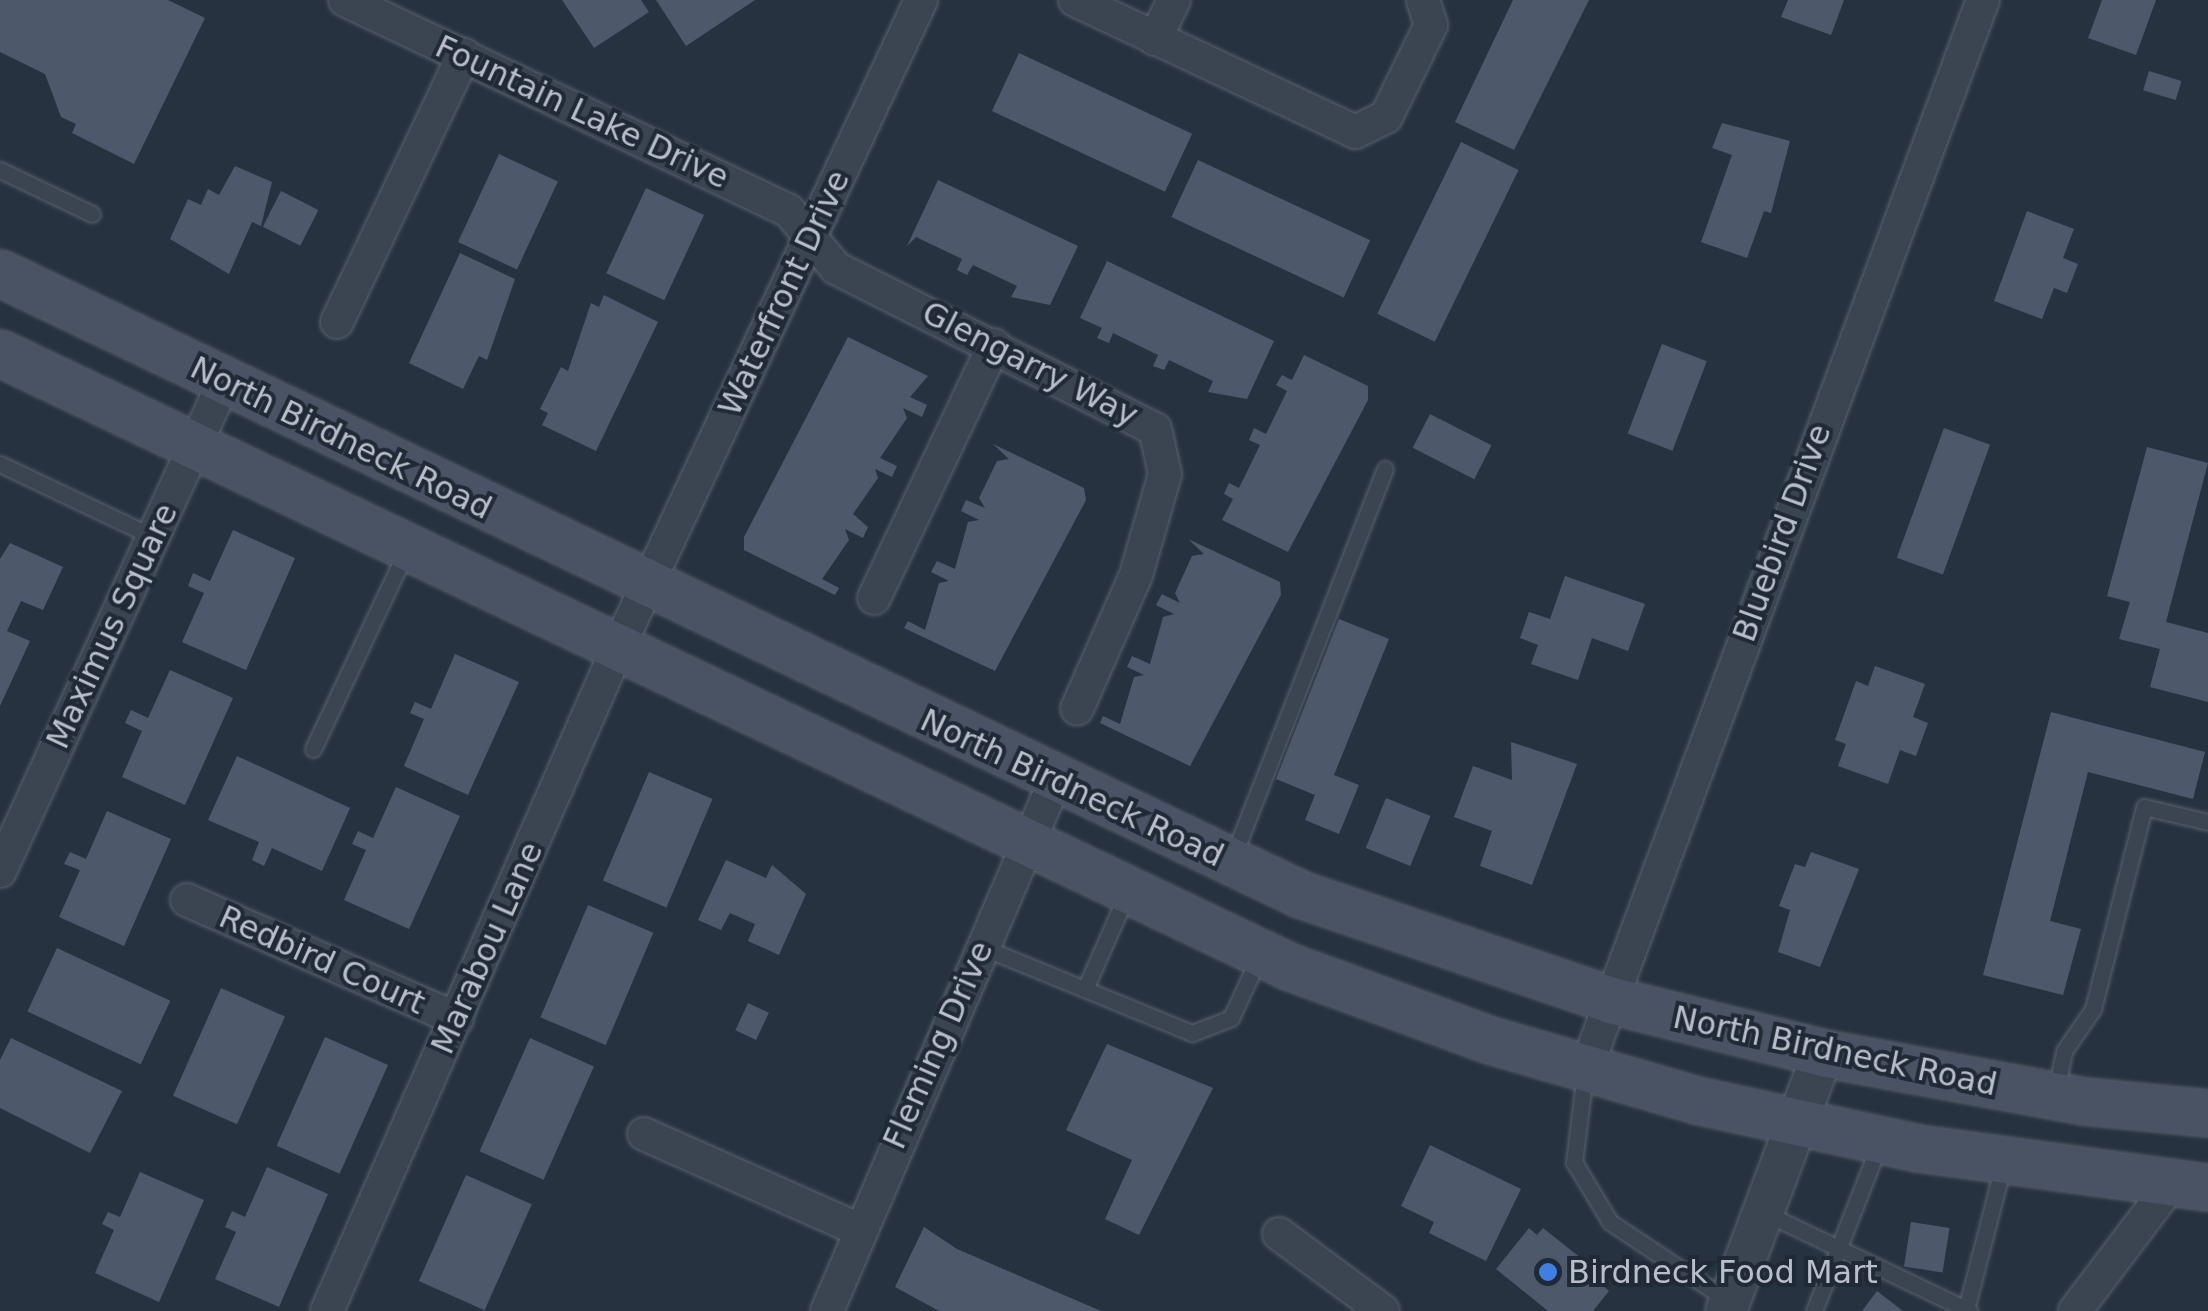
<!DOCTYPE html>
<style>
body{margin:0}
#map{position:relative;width:2208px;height:1311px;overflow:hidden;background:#273241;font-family:"DejaVu Sans",sans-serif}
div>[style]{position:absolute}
.building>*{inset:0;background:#4d596a;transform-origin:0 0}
.roads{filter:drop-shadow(0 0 2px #59626e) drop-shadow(0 0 2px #59626e)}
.service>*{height:15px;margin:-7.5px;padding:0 7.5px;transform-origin:7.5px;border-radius:7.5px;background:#3b4451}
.minor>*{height:32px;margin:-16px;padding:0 16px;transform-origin:16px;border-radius:16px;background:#3b4451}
.tertiary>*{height:40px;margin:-20px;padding:0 20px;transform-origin:20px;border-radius:20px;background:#3b4451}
.secondary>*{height:45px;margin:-22.5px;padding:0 22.5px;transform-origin:22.5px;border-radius:22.5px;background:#495364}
.dots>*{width:28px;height:28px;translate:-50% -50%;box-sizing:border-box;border:5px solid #202936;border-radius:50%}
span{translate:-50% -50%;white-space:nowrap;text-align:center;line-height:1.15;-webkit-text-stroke:8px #202936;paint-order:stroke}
.street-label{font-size:32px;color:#b8bfcb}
.poi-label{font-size:32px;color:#b8bfcb}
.left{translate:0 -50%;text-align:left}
</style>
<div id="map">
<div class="building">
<i style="clip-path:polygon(0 0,168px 0,205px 18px,134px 164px,72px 133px,76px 124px,61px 117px,45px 74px,0 52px)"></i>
<i style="clip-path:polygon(562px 0,641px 0,649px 12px,594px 48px)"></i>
<i style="clip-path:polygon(656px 0,755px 0,686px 46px)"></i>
<i style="clip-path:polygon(1513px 0,1589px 0,1514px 150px,1455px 122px)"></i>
<i style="clip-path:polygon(1788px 0,1844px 0,1831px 35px,1781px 17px)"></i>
<i style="clip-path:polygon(2102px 0,2156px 0,2136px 55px,2088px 38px)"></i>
<i style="left:1019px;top:53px;width:191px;height:64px;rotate:25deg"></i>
<i style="left:2149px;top:71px;width:34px;height:20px;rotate:17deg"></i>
<i style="clip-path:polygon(1722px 123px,1790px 141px,1771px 213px,1764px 211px,1747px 258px,1701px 242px,1732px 155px,1712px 148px)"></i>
<i style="left:1461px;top:142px;width:64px;height:191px;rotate:26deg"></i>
<i style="left:499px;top:154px;width:65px;height:97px;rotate:25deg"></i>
<i style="left:1198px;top:160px;width:190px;height:63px;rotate:25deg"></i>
<i style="clip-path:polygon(235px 166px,272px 182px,261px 226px,252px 222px,229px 274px,170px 239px,188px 199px,201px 205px,208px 189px,219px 195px)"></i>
<i style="clip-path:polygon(938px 180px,1078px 246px,1050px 305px,1011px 297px,1017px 286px,973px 265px,967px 275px,957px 270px,962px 259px,916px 237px,907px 246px)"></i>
<i style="left:646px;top:188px;width:64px;height:94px;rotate:25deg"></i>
<i style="left:281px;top:191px;width:42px;height:40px;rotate:27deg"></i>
<i style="clip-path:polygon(2027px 211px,2074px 229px,2063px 258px,2078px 264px,2067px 293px,2054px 288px,2042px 319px,1994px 301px)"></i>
<i style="clip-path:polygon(460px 253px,515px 279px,487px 360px,479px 356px,463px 389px,409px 363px)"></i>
<i style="clip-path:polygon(1107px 261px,1274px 341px,1247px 399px,1208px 392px,1213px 381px,1169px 360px,1164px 370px,1153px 366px,1158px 355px,1113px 333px,1109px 343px,1097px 338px,1102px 328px,1080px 318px)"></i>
<i style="clip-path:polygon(604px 295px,658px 322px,596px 451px,542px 425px,548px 413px,540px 409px,561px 367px,568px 371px,591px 303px,599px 307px)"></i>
<i style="clip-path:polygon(848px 337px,928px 376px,910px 397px,927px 405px,922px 417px,903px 408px,907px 418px,880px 458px,897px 466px,892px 477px,875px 469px,878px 478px,853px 514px,868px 527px,863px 538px,845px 529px,849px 540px,822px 579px,839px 588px,835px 595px,744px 550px,744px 537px)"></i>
<i style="left:1662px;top:344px;width:48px;height:96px;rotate:21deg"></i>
<i style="clip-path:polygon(1304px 355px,1368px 386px,1368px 400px,1288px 552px,1222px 520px,1233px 499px,1224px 494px,1229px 483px,1239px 488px,1260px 445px,1249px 440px,1254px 428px,1266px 434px,1287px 391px,1276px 385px,1282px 375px,1292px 380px)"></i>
<i style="left:1430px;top:414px;width:69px;height:38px;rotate:27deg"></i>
<i style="left:1944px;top:428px;width:49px;height:138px;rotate:20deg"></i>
<i style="clip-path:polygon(993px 444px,1084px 488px,1086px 500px,995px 671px,904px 628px,908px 621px,925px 630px,939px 583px,949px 581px,931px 572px,937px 561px,955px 569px,968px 522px,979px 520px,961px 511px,966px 500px,985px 508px,979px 498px,997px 461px,1009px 459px)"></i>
<i style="clip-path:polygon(2147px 447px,2208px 463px,2166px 622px,2208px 633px,2208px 702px,2150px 687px,2160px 649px,2119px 639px,2130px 602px,2107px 596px)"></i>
<i style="clip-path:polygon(233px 530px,295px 558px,246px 670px,182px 642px,204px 593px,188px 586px,193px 573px,210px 581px)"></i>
<i style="clip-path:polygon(1188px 539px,1280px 582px,1281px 595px,1190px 766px,1100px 723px,1103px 716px,1120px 724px,1134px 677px,1144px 675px,1127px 667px,1132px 656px,1150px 664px,1163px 617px,1174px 614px,1156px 605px,1162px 594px,1180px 603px,1175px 593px,1192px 556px,1204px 554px)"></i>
<i style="clip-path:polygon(10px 543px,63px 567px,43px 610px,21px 601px,7px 631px,30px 641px,0 706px,0 559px)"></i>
<i style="clip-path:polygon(1565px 576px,1645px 604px,1628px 651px,1592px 638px,1578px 680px,1531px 664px,1538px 645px,1520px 638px,1529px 612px,1550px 619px)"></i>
<i style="clip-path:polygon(1339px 619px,1389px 639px,1334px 775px,1359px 785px,1339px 834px,1305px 820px,1315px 795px,1276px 779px)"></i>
<i style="clip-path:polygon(455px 654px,519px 682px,468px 795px,404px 766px,424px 719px,410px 713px,415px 702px,431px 709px)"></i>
<i style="clip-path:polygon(1875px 666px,1925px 684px,1913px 717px,1928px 723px,1916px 756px,1900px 750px,1888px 784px,1838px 766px,1846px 744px,1835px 740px,1856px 681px,1868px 686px)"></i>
<i style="clip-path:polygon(170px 670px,233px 698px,185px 805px,122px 777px,142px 731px,125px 723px,131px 710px,148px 718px)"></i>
<i style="clip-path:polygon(2051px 712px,2205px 752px,2193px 799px,2088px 772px,2050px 921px,2081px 929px,2063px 995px,1983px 975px)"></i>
<i style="clip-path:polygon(1511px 742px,1577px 764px,1532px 885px,1480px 866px,1492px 831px,1454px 817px,1473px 766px,1512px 780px)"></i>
<i style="clip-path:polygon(237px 756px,350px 808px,322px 871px,272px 848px,264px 866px,252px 860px,259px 842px,208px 820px)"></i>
<i style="left:649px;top:772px;width:69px;height:118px;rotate:23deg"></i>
<i style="clip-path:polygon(396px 787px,460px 816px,409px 929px,344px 900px,366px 850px,352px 844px,358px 831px,373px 838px)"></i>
<i style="left:1386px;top:798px;width:48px;height:54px;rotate:22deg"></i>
<i style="clip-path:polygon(107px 811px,171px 839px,124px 946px,59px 917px,80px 870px,64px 864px,70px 852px,86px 859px)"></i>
<i style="clip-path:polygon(1811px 852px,1859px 869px,1820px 967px,1778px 952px,1790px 910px,1779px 906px,1795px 864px,1805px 867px)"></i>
<i style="clip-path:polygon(726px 860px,766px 878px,772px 865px,806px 894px,779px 955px,748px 941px,755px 924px,730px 913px,721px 930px,698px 920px)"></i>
<i style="left:588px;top:905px;width:71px;height:122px;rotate:23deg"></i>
<i style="left:57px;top:948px;width:125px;height:70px;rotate:25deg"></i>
<i style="left:221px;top:988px;width:70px;height:118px;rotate:24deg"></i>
<i style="left:748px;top:1003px;width:23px;height:30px;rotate:25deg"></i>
<i style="left:325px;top:1037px;width:69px;height:119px;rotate:24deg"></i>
<i style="clip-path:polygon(11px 1038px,122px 1091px,90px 1153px,0 1108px,0 1060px)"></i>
<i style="left:530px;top:1038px;width:70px;height:124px;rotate:24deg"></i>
<i style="clip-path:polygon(1107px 1044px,1213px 1088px,1139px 1235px,1105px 1219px,1132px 1160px,1066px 1130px)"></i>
<i style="clip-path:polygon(1430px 1145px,1521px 1189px,1486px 1261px,1429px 1233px,1434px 1222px,1401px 1206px)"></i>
<i style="clip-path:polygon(267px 1167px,328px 1194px,279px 1307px,215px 1279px,236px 1232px,225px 1227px,232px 1211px,245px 1217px)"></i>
<i style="clip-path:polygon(140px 1172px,204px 1200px,159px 1302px,95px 1273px,114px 1230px,102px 1224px,108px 1212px,120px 1217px)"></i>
<i style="left:466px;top:1175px;width:72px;height:116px;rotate:24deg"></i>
<i style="left:1911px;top:1222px;width:39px;height:45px;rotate:9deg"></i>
<i style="clip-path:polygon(924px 1227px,957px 1249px,1101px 1311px,939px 1311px,895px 1287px)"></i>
<i style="clip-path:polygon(1529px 1228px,1537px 1235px,1543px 1228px,1601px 1274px,1596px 1280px,1609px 1291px,1593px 1311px,1548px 1311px,1496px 1269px)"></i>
<i style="clip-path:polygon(1877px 1291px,1903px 1311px,1862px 1311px)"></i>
</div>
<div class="roads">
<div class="service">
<i style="left:0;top:170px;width:102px;rotate:25.6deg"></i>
<i style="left:0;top:464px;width:170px;rotate:25.4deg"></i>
<i style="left:313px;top:749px;width:221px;rotate:-64.8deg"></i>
<i style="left:1232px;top:859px;width:419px;rotate:-68.6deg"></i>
<i style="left:982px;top:947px;width:227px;rotate:22.3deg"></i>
<i style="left:1192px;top:1033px;width:42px;rotate:-21deg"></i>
<i style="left:1231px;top:1018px;width:67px;rotate:-65.3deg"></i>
<i style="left:1085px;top:989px;width:102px;rotate:-66.2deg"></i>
<i style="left:1585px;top:1073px;width:90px;rotate:97deg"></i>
<i style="left:1574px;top:1162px;width:70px;rotate:59deg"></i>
<i style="left:1610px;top:1222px;width:143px;rotate:33.6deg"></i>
<i style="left:2056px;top:1090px;width:40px;rotate:-78deg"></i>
<i style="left:2064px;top:1051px;width:51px;rotate:-55.4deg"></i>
<i style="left:2093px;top:1009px;width:208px;rotate:-75.8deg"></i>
<i style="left:2144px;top:807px;width:66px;rotate:13.2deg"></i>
<i style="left:1765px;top:1213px;width:227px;rotate:25.6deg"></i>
<i style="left:1968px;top:1302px;width:140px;rotate:-75.6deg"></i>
<i style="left:1814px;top:1311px;width:180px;rotate:-68.6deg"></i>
</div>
<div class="minor">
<i style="left:345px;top:0;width:490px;rotate:25.4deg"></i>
<i style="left:788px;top:210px;width:75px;rotate:50.4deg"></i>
<i style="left:836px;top:268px;width:357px;rotate:26.8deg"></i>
<i style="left:1155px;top:429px;width:46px;rotate:77.5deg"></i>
<i style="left:1165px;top:474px;width:105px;rotate:106deg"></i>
<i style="left:1136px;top:575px;width:146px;rotate:113.8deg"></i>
<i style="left:1075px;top:0;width:310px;rotate:25.2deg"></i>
<i style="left:1355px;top:132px;width:34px;rotate:-26deg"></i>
<i style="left:1386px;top:117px;width:102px;rotate:-63.9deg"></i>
<i style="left:1431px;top:25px;width:26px;rotate:-108deg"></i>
<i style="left:1155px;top:39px;width:43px;rotate:-64deg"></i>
<i style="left:337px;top:322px;width:296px;rotate:-64.6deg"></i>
<i style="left:874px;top:598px;width:280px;rotate:-64.6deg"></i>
<i style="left:0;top:871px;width:538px;rotate:-65.39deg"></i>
<i style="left:187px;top:900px;width:295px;rotate:23.8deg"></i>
<i style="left:1586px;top:1069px;width:1140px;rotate:-69.63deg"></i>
<i style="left:644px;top:1134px;width:231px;rotate:24deg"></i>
<i style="left:1279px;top:1234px;width:129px;rotate:36.5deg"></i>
<i style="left:327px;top:1311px;width:722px;rotate:-66.31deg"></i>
<i style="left:617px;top:650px;width:718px;rotate:-64.93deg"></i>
<i style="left:827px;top:1311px;width:577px;rotate:-66.72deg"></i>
<i style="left:2075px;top:1311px;width:159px;rotate:-52.9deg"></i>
</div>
<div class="tertiary">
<i style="left:1726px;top:1311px;width:276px;rotate:-69.4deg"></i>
</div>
<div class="secondary">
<i style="left:0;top:273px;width:1441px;rotate:25.53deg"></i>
<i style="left:1300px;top:894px;width:329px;rotate:18.8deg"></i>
<i style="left:1611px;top:1000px;width:219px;rotate:14deg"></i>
<i style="left:1823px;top:1053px;width:265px;rotate:10.4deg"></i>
<i style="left:2084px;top:1101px;width:125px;rotate:5.5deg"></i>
<i style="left:0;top:353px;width:1426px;rotate:25.45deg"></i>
<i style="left:1288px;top:966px;width:215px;rotate:20.1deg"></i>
<i style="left:1490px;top:1040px;width:215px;rotate:16.2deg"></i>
<i style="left:1696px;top:1100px;width:227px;rotate:12.2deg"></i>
<i style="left:1918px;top:1148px;width:293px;rotate:7.7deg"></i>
</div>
</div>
<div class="dots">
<i style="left:1548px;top:1272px;background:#3f7fe0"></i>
</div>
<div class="street-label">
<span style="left:582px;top:112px;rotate:25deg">Fountain Lake Drive</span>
<span style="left:784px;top:293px;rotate:-65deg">Waterfront Drive</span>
<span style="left:1030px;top:364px;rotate:27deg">Glengarry Way</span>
<span style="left:341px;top:438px;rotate:26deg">North Birdneck Road</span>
<span style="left:1782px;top:533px;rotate:-70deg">Bluebird Drive</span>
<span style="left:112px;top:626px;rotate:-65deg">Maximus Square</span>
<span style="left:1072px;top:788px;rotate:25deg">North Birdneck Road</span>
<span style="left:487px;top:948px;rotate:-66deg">Marabou Lane</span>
<span style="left:322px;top:960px;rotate:24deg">Redbird Court</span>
<span style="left:938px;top:1045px;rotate:-66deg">Fleming Drive</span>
<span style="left:1835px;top:1051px;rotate:12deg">North Birdneck Road</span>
</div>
<div class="poi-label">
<span class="left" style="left:1568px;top:1272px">Birdneck Food Mart</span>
</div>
</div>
